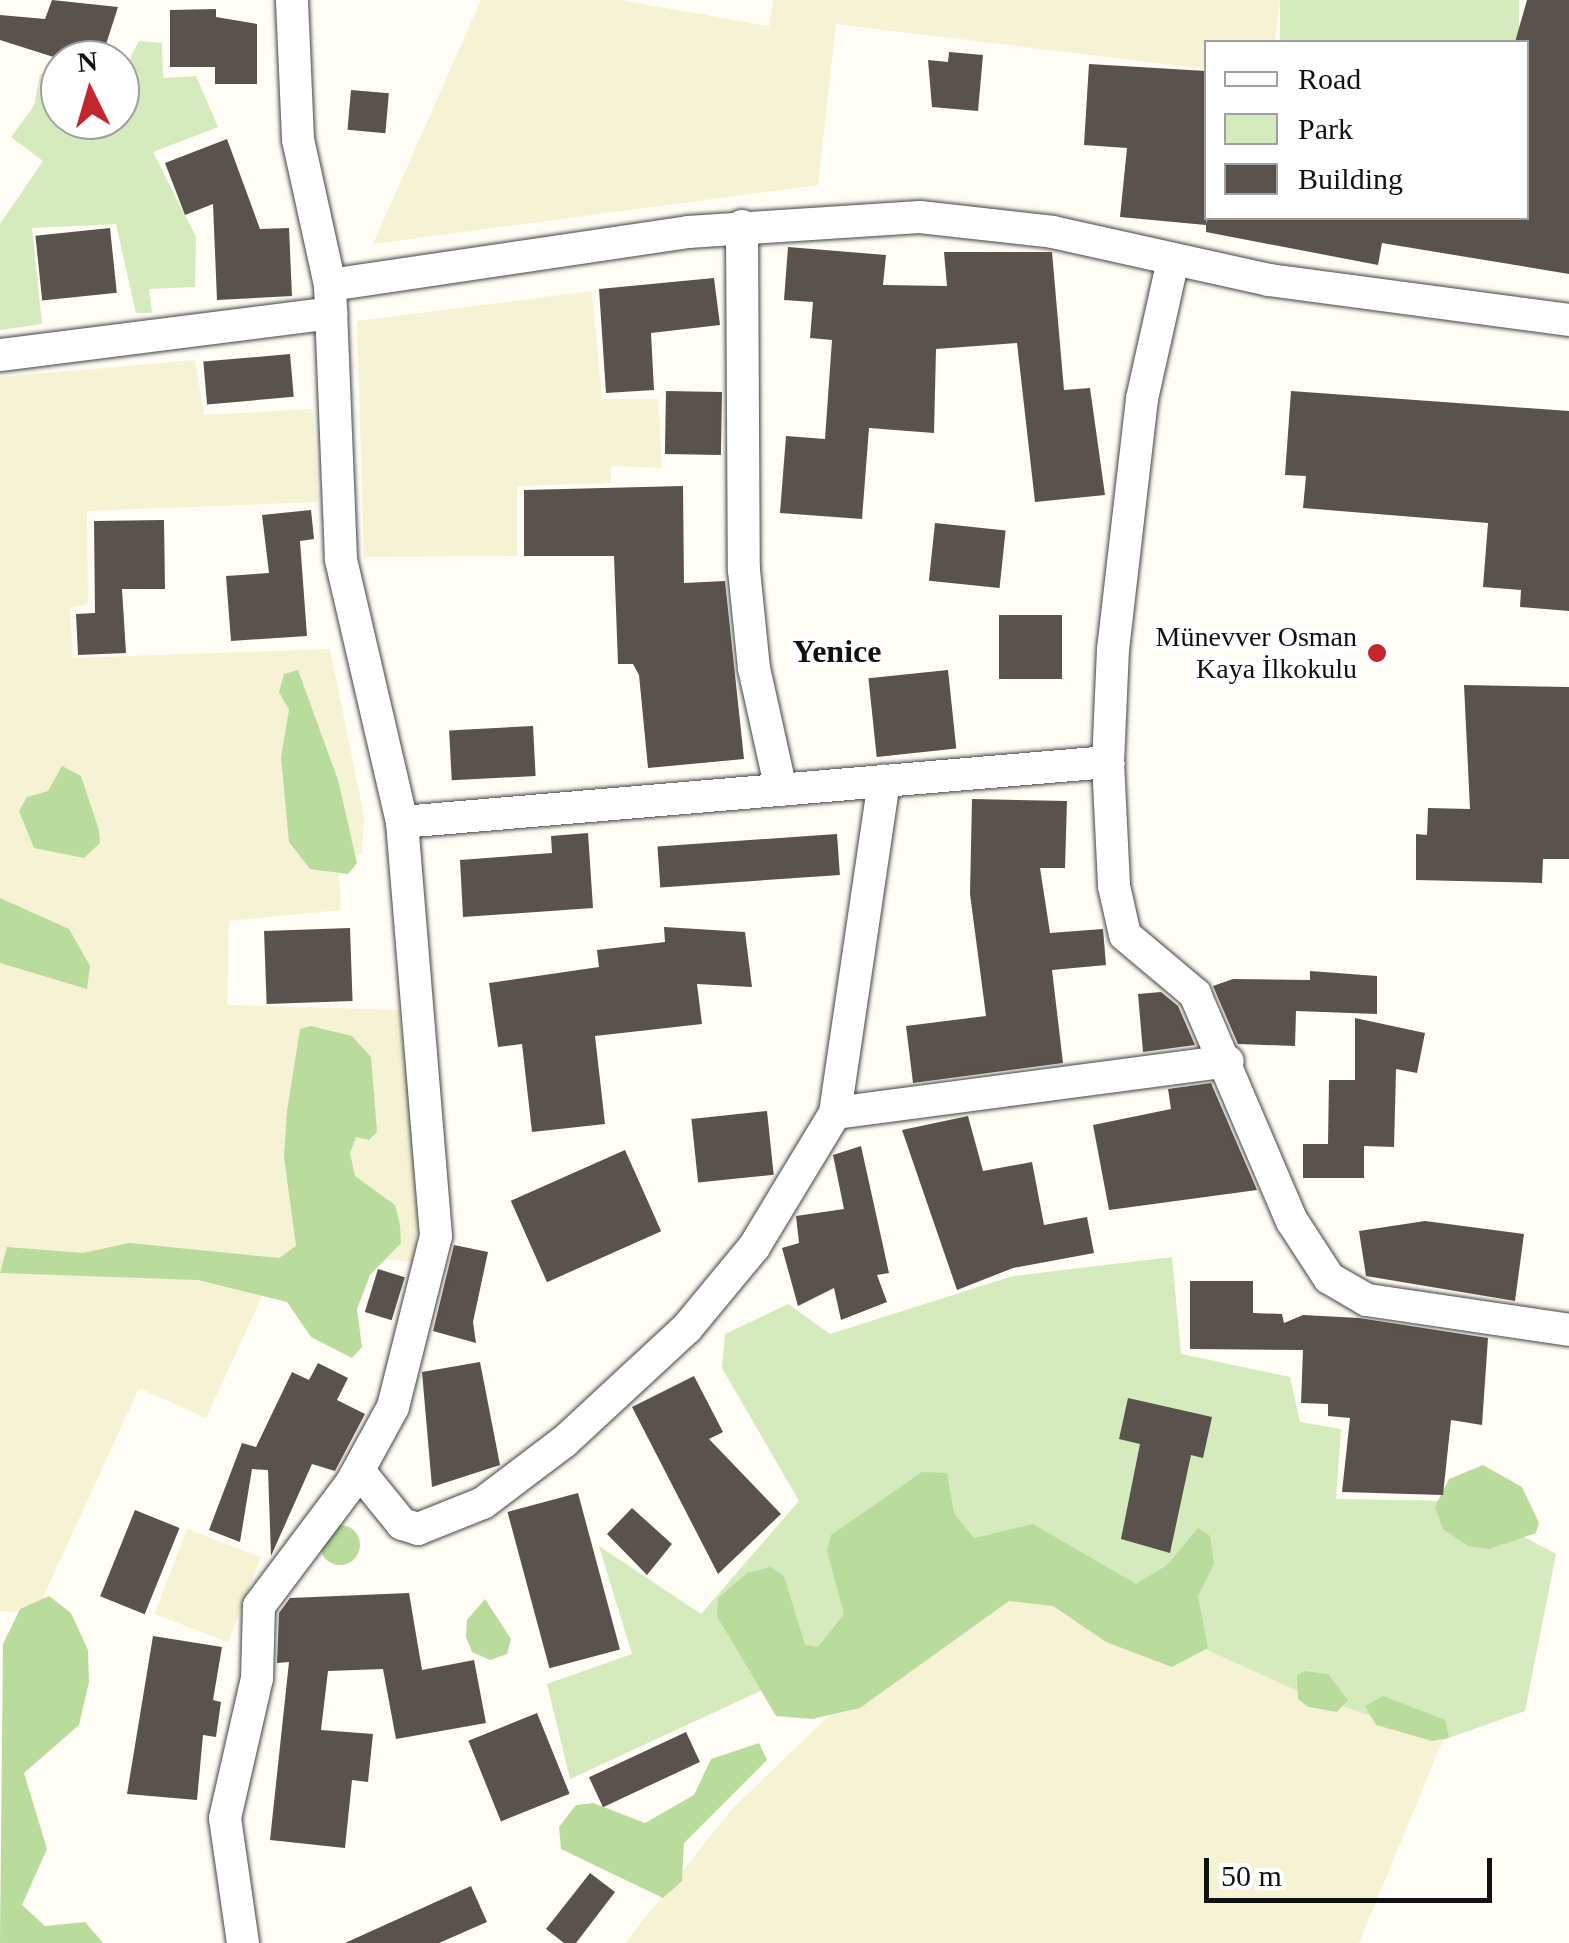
<!DOCTYPE html>
<meta charset="utf-8">
<style>
body{margin:0}
#map{position:relative;width:1569px;height:1943px;overflow:hidden;background:#fffdf5;font-family:Georgia,serif}
div>[style]{position:absolute}
.farmland>*{inset:0;background:#f6f3d4;transform-origin:0 0}
.green>*{inset:0;background:#d5ebbd;transform-origin:0 0}
.forest>*{inset:0;background:#b9dc9c}
.round{border-radius:50%}
.building>*{inset:0;background:#5a524d;transform-origin:0 0}
.roads{filter:drop-shadow(0 0 2px #444) drop-shadow(0 0 2px #444)}
.street>*{height:32px;margin:-16px;padding:0 16px;transform-origin:16px;border-radius:16px;background:#fff}
.dots>*{width:28px;height:28px;translate:-50% -50%;box-sizing:border-box;border:5px solid #fff;border-radius:50%}
span{translate:-50% -50%;white-space:nowrap;text-align:center;line-height:1.15;-webkit-text-stroke:10px #fff;paint-order:stroke}
.poi-label{font-size:28px;color:#111}
.right{translate:-100% -50%;text-align:right}
.quarter-label{font-size:32px;color:#111;font-weight:700}
.legend{position:absolute;left:1204px;top:40px;width:325px;height:180px;box-sizing:border-box;background:#fff;border:2px solid #a0a0a0;margin:0;padding:12px 18px;list-style:none;font-size:30px;color:#111}
.legend li{display:flex;align-items:center;gap:20px;height:50px}
.legend b{width:50px;border:2px solid #a0a0a0}
.north{position:absolute;left:40px;top:40px;width:100px;height:100px;box-sizing:border-box;background:#fff;border:2px solid #a0a0a0;border-radius:50%;rotate:355deg;font-size:28px;font-weight:700;line-height:40px;text-align:center;color:#111}
.north::after{content:'';display:block;margin:auto;width:35px;height:45px;background:#c4262e;clip-path:polygon(50% 0,100% 100%,50% 72%,0 100%)}
.scale{position:absolute;left:1204px;top:1858px;width:288px;height:45px;box-sizing:border-box;border:5px solid #111;border-top:0;padding-left:12px;font-size:30px;line-height:35px;white-space:nowrap;color:#111;-webkit-text-stroke:8px #fff;paint-order:stroke}
</style>
<div id="map">
<div class="farmland">
<i style="clip-path:polygon(481px 0,620px 0,769px 26px,773px 0,1280px 0,1275px 42px,1206px 42px,1206px 69px,836px 24px,818px 185px,373px 244px)"></i>
<i style="clip-path:polygon(592px 291px,602px 399px,658px 399px,662px 468px,611px 466px,611px 483px,517px 486px,517px 556px,364px 557px,357px 321px)"></i>
<i style="clip-path:polygon(195px 360px,204px 415px,313px 409px,318px 502px,87px 511px,88px 604px,70px 608px,73px 658px,330px 649px,364px 816px,362px 853px,338px 865px,341px 910px,229px 921px,227px 1005px,399px 1010px,419px 1194px,414px 1262px,374px 1258px,264px 1292px,206px 1418px,139px 1388px,36px 1613px,0 1611px,0 377px)"></i>
<i style="left:187px;top:1529px;width:79px;height:91px;rotate:21deg"></i>
<i style="clip-path:polygon(997px 1582px,1086px 1591px,1298px 1690px,1443px 1740px,1359px 1943px,625px 1943px,732px 1809px,835px 1710px)"></i>
</div>
<div class="green">
<i style="left:1280px;top:0;width:239px;height:42px"></i>
<i style="clip-path:polygon(139px 41px,162px 43px,163px 78px,196px 76px,218px 127px,153px 152px,196px 237px,195px 287px,149px 289px,152px 313px,136px 313px,116px 224px,32px 228px,42px 324px,0 330px,0 224px,43px 161px,11px 137px,34px 106px,40px 74px,60px 75px,60px 120px,120px 120px,120px 76px)"></i>
<i style="clip-path:polygon(1172px 1257px,1181px 1354px,1290px 1377px,1300px 1422px,1341px 1429px,1336px 1499px,1456px 1501px,1556px 1554px,1525px 1711px,1443px 1740px,1298px 1691px,1038px 1574px,888px 1632px,570px 1779px,547px 1684px,632px 1654px,599px 1546px,701px 1614px,799px 1501px,722px 1368px,725px 1334px,788px 1304px,830px 1334px,1013px 1276px)"></i>
</div>
<div class="forest">
<i style="clip-path:polygon(298px 670px,338px 780px,357px 863px,348px 874px,310px 869px,289px 842px,281px 757px,289px 710px,279px 692px,284px 674px)"></i>
<i style="clip-path:polygon(62px 766px,81px 776px,99px 830px,100px 843px,84px 858px,34px 848px,19px 811px,27px 797px,48px 791px)"></i>
<i style="clip-path:polygon(0 898px,69px 929px,90px 966px,87px 989px,0 963px)"></i>
<i style="clip-path:polygon(311px 1026px,352px 1036px,371px 1057px,377px 1132px,369px 1140px,356px 1137px,350px 1153px,355px 1176px,395px 1205px,400px 1225px,401px 1243px,370px 1275px,357px 1309px,362px 1347px,352px 1358px,311px 1337px,287px 1302px,198px 1280px,0 1273px,7px 1247px,83px 1253px,129px 1243px,279px 1258px,296px 1246px,284px 1157px,287px 1111px,300px 1029px)"></i>
<i style="clip-path:polygon(1483px 1465px,1522px 1487px,1539px 1523px,1536px 1533px,1489px 1549px,1468px 1546px,1443px 1529px,1435px 1507px,1449px 1479px)"></i>
<i style="clip-path:polygon(922px 1472px,947px 1473px,954px 1513px,974px 1538px,1033px 1524px,1136px 1584px,1167px 1565px,1198px 1528px,1210px 1536px,1214px 1564px,1198px 1596px,1208px 1648px,1172px 1667px,1106px 1642px,1053px 1606px,1009px 1601px,860px 1708px,812px 1719px,776px 1716px,717px 1616px,718px 1598px,747px 1573px,771px 1567px,784px 1576px,805px 1645px,818px 1647px,844px 1614px,827px 1551px,831px 1535px)"></i>
<i class="round" style="left:320px;top:1525px;width:40px;height:40px"></i>
<i style="clip-path:polygon(49px 1596px,71px 1613px,88px 1650px,89px 1682px,79px 1725px,24px 1773px,47px 1849px,22px 1905px,45px 1926px,85px 1922px,103px 1943px,0 1943px,3px 1644px,20px 1609px)"></i>
<i style="clip-path:polygon(485px 1599px,511px 1639px,507px 1654px,490px 1660px,472px 1652px,466px 1637px,467px 1620px)"></i>
<i style="clip-path:polygon(1305px 1671px,1328px 1674px,1348px 1700px,1337px 1712px,1308px 1707px,1298px 1699px,1297px 1675px)"></i>
<i style="clip-path:polygon(1383px 1696px,1445px 1720px,1449px 1738px,1432px 1741px,1376px 1725px,1365px 1706px)"></i>
<i style="clip-path:polygon(759px 1743px,767px 1760px,684px 1843px,682px 1881px,663px 1898px,561px 1849px,559px 1827px,576px 1805px,593px 1803px,645px 1823px,694px 1795px,711px 1759px)"></i>
</div>
<div class="building">
<i style="clip-path:polygon(52px 0,118px 7px,101px 60px,63px 60px,0 40px,0 15px,45px 19px)"></i>
<i style="clip-path:polygon(1527px 0,1569px 0,1569px 274px,1382px 243px,1378px 265px,1206px 232px,1206px 225px,1120px 217px,1127px 148px,1084px 145px,1089px 64px,1206px 71px,1206px 224px,1207px 218px,1526px 218px,1526px 42px,1515px 42px)"></i>
<i style="clip-path:polygon(216px 9px,216px 17px,257px 24px,257px 84px,215px 84px,215px 67px,170px 67px,170px 10px)"></i>
<i style="clip-path:polygon(949px 52px,983px 55px,978px 111px,932px 107px,928px 60px,948px 62px)"></i>
<i style="left:351px;top:90px;width:38px;height:40px;rotate:5deg"></i>
<i style="clip-path:polygon(227px 139px,260px 229px,289px 228px,292px 296px,217px 300px,213px 204px,185px 215px,165px 163px)"></i>
<i style="left:110px;top:228px;width:65px;height:75px;rotate:84deg"></i>
<i style="clip-path:polygon(788px 247px,886px 255px,883px 285px,947px 286px,944px 252px,1052px 252px,1064px 390px,1090px 388px,1105px 495px,1035px 502px,1017px 343px,936px 349px,934px 433px,869px 428px,862px 519px,780px 513px,786px 436px,825px 439px,832px 340px,810px 338px,813px 302px,784px 300px)"></i>
<i style="clip-path:polygon(714px 278px,720px 325px,651px 333px,654px 390px,606px 393px,599px 289px)"></i>
<i style="left:290px;top:354px;width:43px;height:87px;rotate:85deg"></i>
<i style="left:666px;top:391px;width:56px;height:63px;rotate:1deg"></i>
<i style="clip-path:polygon(1291px 391px,1569px 411px,1569px 611px,1520px 607px,1521px 590px,1483px 587px,1488px 523px,1303px 508px,1306px 476px,1285px 475px)"></i>
<i style="clip-path:polygon(683px 486px,684px 583px,725px 581px,744px 759px,648px 768px,639px 675px,633px 664px,618px 664px,614px 556px,524px 556px,524px 490px)"></i>
<i style="clip-path:polygon(311px 510px,314px 539px,300px 541px,307px 636px,231px 641px,226px 576px,269px 573px,262px 515px)"></i>
<i style="clip-path:polygon(164px 520px,165px 589px,122px 589px,126px 653px,78px 655px,76px 614px,95px 613px,94px 521px)"></i>
<i style="left:935px;top:523px;width:71px;height:58px;rotate:6deg"></i>
<i style="left:999px;top:615px;width:63px;height:64px"></i>
<i style="left:948px;top:670px;width:79px;height:80px;rotate:84deg"></i>
<i style="clip-path:polygon(1464px 685px,1569px 687px,1569px 859px,1543px 859px,1542px 883px,1416px 880px,1416px 834px,1427px 835px,1428px 808px,1470px 809px)"></i>
<i style="left:533px;top:726px;width:50px;height:84px;rotate:87deg"></i>
<i style="clip-path:polygon(972px 799px,1067px 801px,1065px 868px,1040px 868px,1050px 933px,1103px 929px,1106px 965px,1052px 970px,1063px 1063px,913px 1083px,906px 1026px,986px 1016px,970px 894px)"></i>
<i style="clip-path:polygon(588px 833px,593px 908px,463px 917px,460px 860px,552px 853px,551px 836px)"></i>
<i style="left:837px;top:834px;width:41px;height:180px;rotate:86deg"></i>
<i style="clip-path:polygon(664px 927px,745px 932px,752px 987px,697px 984px,702px 1024px,595px 1036px,605px 1124px,532px 1132px,522px 1044px,498px 1047px,489px 983px,599px 967px,597px 950px,665px 942px)"></i>
<i style="left:350px;top:928px;width:73px;height:86px;rotate:88deg"></i>
<i style="clip-path:polygon(1310px 971px,1377px 976px,1377px 1014px,1296px 1011px,1295px 1046px,1238px 1044px,1213px 986px,1233px 979px,1310px 980px)"></i>
<i style="clip-path:polygon(1161px 992px,1178px 1006px,1195px 1045px,1143px 1052px,1138px 994px)"></i>
<i style="clip-path:polygon(1355px 1018px,1425px 1033px,1417px 1073px,1396px 1069px,1394px 1147px,1364px 1146px,1364px 1178px,1303px 1178px,1303px 1144px,1328px 1144px,1329px 1080px,1355px 1080px)"></i>
<i style="clip-path:polygon(1211px 1083px,1257px 1190px,1109px 1210px,1093px 1125px,1171px 1109px,1168px 1089px)"></i>
<i style="left:767px;top:1111px;width:64px;height:76px;rotate:84deg"></i>
<i style="clip-path:polygon(968px 1116px,983px 1171px,1032px 1162px,1044px 1225px,1087px 1217px,1094px 1253px,1013px 1268px,957px 1290px,902px 1130px)"></i>
<i style="clip-path:polygon(861px 1146px,889px 1273px,877px 1275px,887px 1302px,841px 1320px,834px 1288px,798px 1306px,782px 1248px,799px 1243px,796px 1216px,844px 1209px,833px 1155px)"></i>
<i style="left:625px;top:1150px;width:89px;height:125px;rotate:66deg"></i>
<i style="clip-path:polygon(1425px 1221px,1524px 1234px,1515px 1301px,1366px 1276px,1359px 1231px)"></i>
<i style="clip-path:polygon(454px 1245px,488px 1252px,473px 1322px,476px 1343px,433px 1331px)"></i>
<i style="left:378px;top:1269px;width:28px;height:45px;rotate:17deg"></i>
<i style="clip-path:polygon(1190px 1281px,1253px 1281px,1253px 1313px,1282px 1314px,1284px 1323px,1303px 1315px,1359px 1318px,1488px 1338px,1482px 1425px,1451px 1420px,1443px 1495px,1342px 1492px,1350px 1418px,1328px 1416px,1328px 1404px,1301px 1403px,1303px 1350px,1190px 1349px)"></i>
<i style="clip-path:polygon(480px 1362px,500px 1465px,432px 1487px,422px 1372px)"></i>
<i style="clip-path:polygon(318px 1363px,348px 1378px,337px 1400px,365px 1414px,335px 1471px,312px 1464px,271px 1556px,268px 1470px,252px 1469px,240px 1542px,209px 1530px,242px 1443px,256px 1447px,292px 1372px,309px 1380px)"></i>
<i style="clip-path:polygon(694px 1376px,723px 1432px,709px 1439px,781px 1514px,718px 1574px,632px 1407px)"></i>
<i style="clip-path:polygon(1128px 1398px,1212px 1417px,1203px 1458px,1191px 1455px,1170px 1553px,1121px 1539px,1140px 1444px,1119px 1439px)"></i>
<i style="left:578px;top:1493px;width:162px;height:73px;rotate:75deg"></i>
<i style="clip-path:polygon(632px 1508px,672px 1544px,647px 1575px,607px 1534px)"></i>
<i style="left:135px;top:1510px;width:48px;height:93px;rotate:22deg"></i>
<i style="clip-path:polygon(409px 1593px,422px 1670px,474px 1660px,486px 1723px,396px 1739px,383px 1669px,328px 1671px,321px 1730px,373px 1734px,368px 1782px,352px 1780px,345px 1848px,270px 1840px,289px 1662px,277px 1663px,279px 1613px,290px 1598px)"></i>
<i style="clip-path:polygon(153px 1636px,222px 1647px,213px 1700px,221px 1702px,216px 1737px,203px 1735px,197px 1800px,127px 1794px)"></i>
<i style="left:537px;top:1713px;width:87px;height:74px;rotate:68deg"></i>
<i style="left:686px;top:1732px;width:33px;height:107px;rotate:65deg"></i>
<i style="clip-path:polygon(590px 1873px,615px 1892px,576px 1943px,564px 1943px,546px 1929px)"></i>
<i style="clip-path:polygon(471px 1886px,487px 1922px,439px 1943px,345px 1943px)"></i>
</div>
<div class="roads">
<div class="street">
<i style="left:742px;top:226px;width:344px;rotate:89.7deg"></i>
<i style="left:744px;top:570px;width:99px;rotate:84.2deg"></i>
<i style="left:754px;top:668px;width:125px;rotate:77.5deg"></i>
<i style="left:1173px;top:260px;width:142px;rotate:102.6deg"></i>
<i style="left:1142px;top:399px;width:252px;rotate:96.6deg"></i>
<i style="left:1113px;top:649px;width:113px;rotate:92.5deg"></i>
<i style="left:1108px;top:762px;width:124px;rotate:87.2deg"></i>
<i style="left:1114px;top:886px;width:50px;rotate:77.3deg"></i>
<i style="left:1125px;top:935px;width:92px;rotate:40.1deg"></i>
<i style="left:1195px;top:994px;width:247px;rotate:66.9deg"></i>
<i style="left:1292px;top:1221px;width:68px;rotate:57deg"></i>
<i style="left:1329px;top:1278px;width:44px;rotate:30.1deg"></i>
<i style="left:1367px;top:1300px;width:204px;rotate:8.4deg"></i>
<i style="left:330px;top:285px;width:362px;rotate:-8.4deg"></i>
<i style="left:688px;top:232px;width:232px;rotate:-3.7deg"></i>
<i style="left:920px;top:217px;width:134px;rotate:6.4deg"></i>
<i style="left:1053px;top:232px;width:221px;rotate:12.5deg"></i>
<i style="left:1269px;top:280px;width:303px;rotate:7.6deg"></i>
<i style="left:0;top:355px;width:334px;rotate:-7.2deg"></i>
<i style="left:402px;top:822px;width:709px;rotate:-4.86deg"></i>
<i style="left:835px;top:1113px;width:396px;rotate:-7.5deg"></i>
<i style="left:359px;top:1471px;width:68px;rotate:50.9deg"></i>
<i style="left:402px;top:1524px;width:17px;rotate:17deg"></i>
<i style="left:418px;top:1529px;width:70px;rotate:-21.8deg"></i>
<i style="left:483px;top:1503px;width:103px;rotate:-37.1deg"></i>
<i style="left:565px;top:1441px;width:166px;rotate:-42.8deg"></i>
<i style="left:687px;top:1328px;width:105px;rotate:-50.4deg"></i>
<i style="left:754px;top:1247px;width:157px;rotate:-58.8deg"></i>
<i style="left:835px;top:1113px;width:336px;rotate:-81.6deg"></i>
<i style="left:243px;top:1943px;width:126px;rotate:-98.2deg"></i>
<i style="left:225px;top:1818px;width:144px;rotate:-77.1deg"></i>
<i style="left:257px;top:1678px;width:72px;rotate:-88.4deg"></i>
<i style="left:259px;top:1606px;width:155px;rotate:-53.1deg"></i>
<i style="left:352px;top:1482px;width:85px;rotate:-61.3deg"></i>
<i style="left:393px;top:1407px;width:176px;rotate:-75.9deg"></i>
<i style="left:436px;top:1236px;width:415px;rotate:-94.7deg"></i>
<i style="left:402px;top:822px;width:270px;rotate:-103.1deg"></i>
<i style="left:341px;top:559px;width:274px;rotate:-92.3deg"></i>
<i style="left:330px;top:285px;width:149px;rotate:-102.4deg"></i>
<i style="left:298px;top:139px;width:139px;rotate:-92.5deg"></i>
</div>
</div>
<div class="dots">
<i style="left:1377px;top:653px;background:#c4262e"></i>
</div>
<div class="poi-label">
<span class="right" style="left:1357px;top:653px">Münevver Osman<br>Kaya İlkokulu</span>
</div>
<div class="quarter-label">
<span style="left:837px;top:651px">Yenice</span>
</div>
<ul class="legend">
<li><b style="height:12px;background:#fff"></b>Road</li>
<li><b style="height:28px;background:#d5ebbd"></b>Park</li>
<li><b style="height:28px;background:#5a524d"></b>Building</li>
</ul>
<div class="north">N</div>
<div class="scale">50 m</div>
</div>
